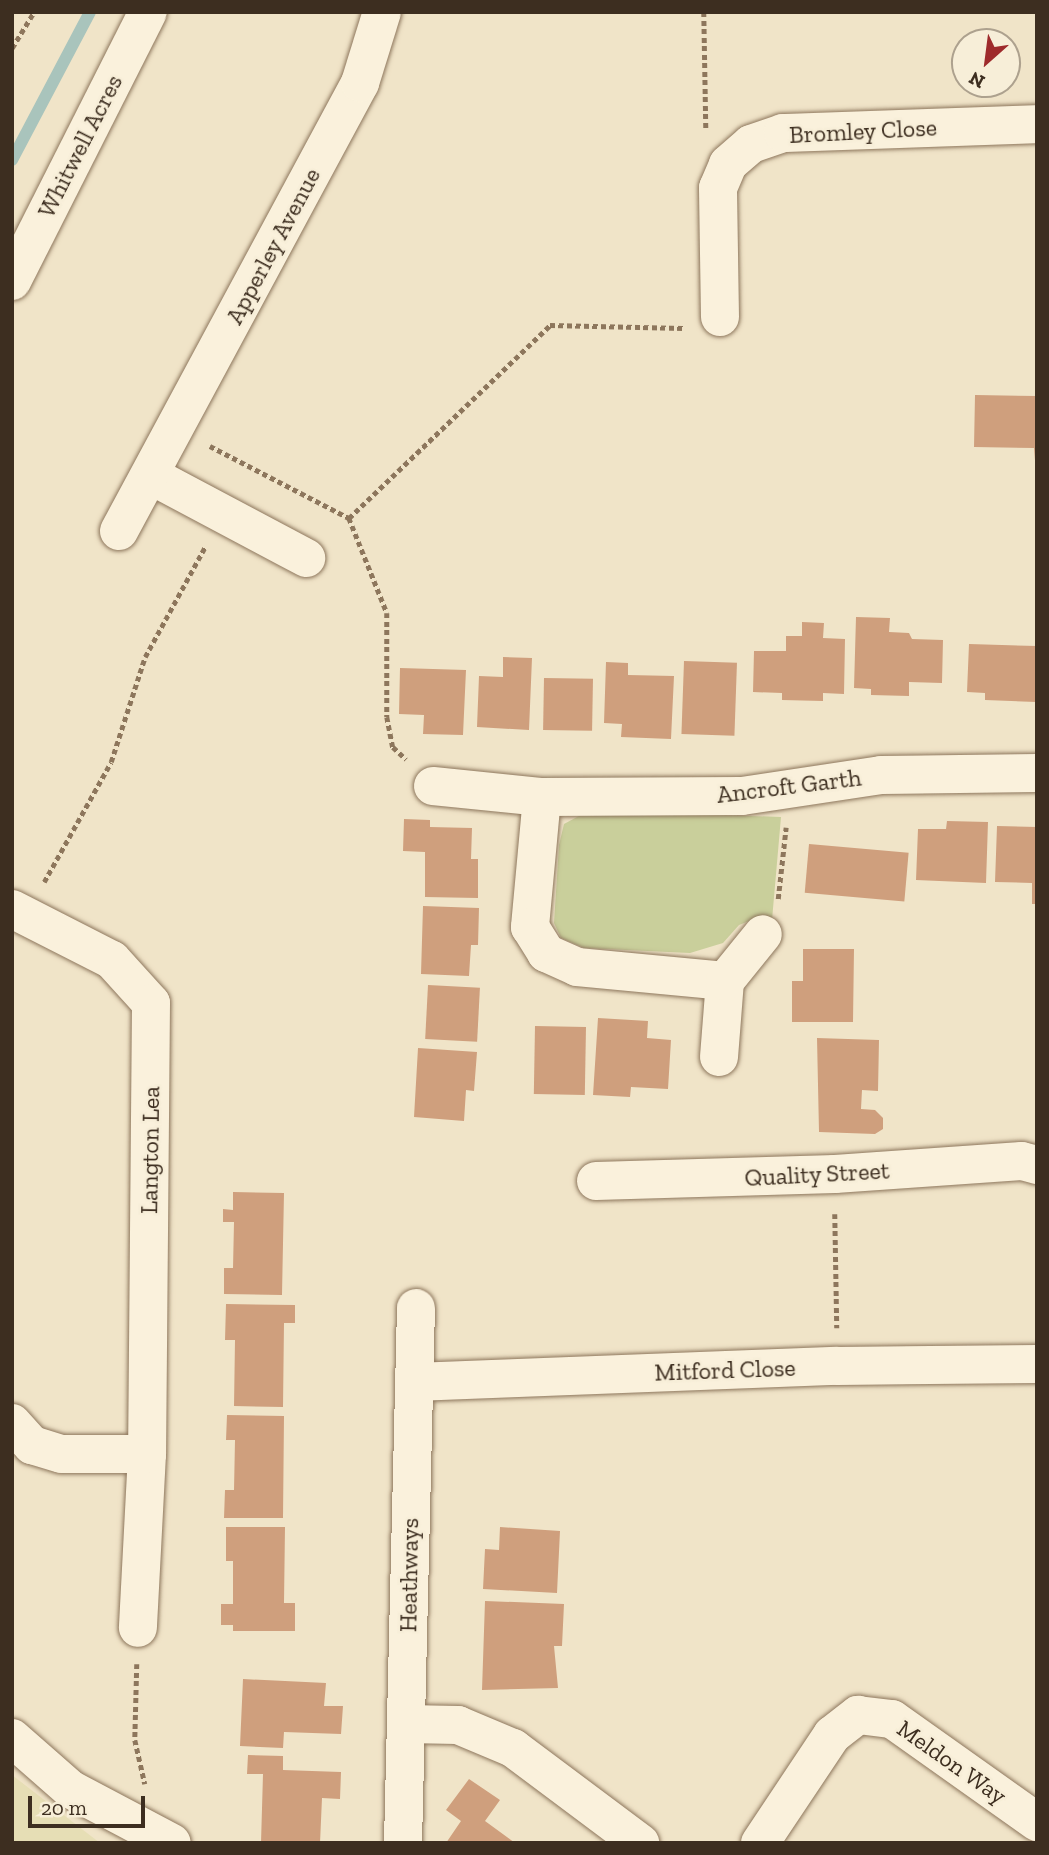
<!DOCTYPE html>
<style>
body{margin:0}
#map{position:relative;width:1049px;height:1855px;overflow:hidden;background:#f0e4c8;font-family:"Zilla Slab",serif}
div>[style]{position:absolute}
.farmland>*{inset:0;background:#e6deb5}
.green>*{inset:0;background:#c9cf9b}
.stream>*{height:12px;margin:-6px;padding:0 6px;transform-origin:6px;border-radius:6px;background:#a9c4bc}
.building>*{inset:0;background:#cf9f7d;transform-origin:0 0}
.path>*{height:4.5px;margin-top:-2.25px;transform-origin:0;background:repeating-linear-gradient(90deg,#8d765c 0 5px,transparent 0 8.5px)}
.roads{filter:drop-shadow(0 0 2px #8d765c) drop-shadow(0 0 2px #8d765c)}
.minor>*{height:38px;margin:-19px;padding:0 19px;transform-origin:19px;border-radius:19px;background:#faf1dc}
span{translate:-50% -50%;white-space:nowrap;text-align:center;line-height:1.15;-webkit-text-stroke:5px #f7eed8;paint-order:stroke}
.street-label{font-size:24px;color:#3d2e20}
.frame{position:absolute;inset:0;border:14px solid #3d2e20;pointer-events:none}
.north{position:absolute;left:951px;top:28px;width:70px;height:70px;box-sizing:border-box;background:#f7eed8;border:2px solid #ada18e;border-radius:50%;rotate:208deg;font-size:19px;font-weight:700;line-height:28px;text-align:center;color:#3d2e20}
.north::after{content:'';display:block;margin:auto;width:24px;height:32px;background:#9e2a2b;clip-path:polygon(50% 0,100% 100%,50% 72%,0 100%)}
.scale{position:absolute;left:28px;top:1796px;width:117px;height:32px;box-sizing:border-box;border:4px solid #3d2e20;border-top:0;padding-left:9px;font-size:21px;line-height:24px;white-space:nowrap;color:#3d2e20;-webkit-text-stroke:5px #f7eed8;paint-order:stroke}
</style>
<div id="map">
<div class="farmland">
<i style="clip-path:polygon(12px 1775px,100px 1843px,12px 1843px)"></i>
</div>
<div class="green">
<i style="clip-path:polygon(590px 810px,781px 817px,772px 920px,754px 919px,739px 925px,723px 943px,690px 953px,584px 948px,561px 938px,554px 923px,559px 845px,564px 824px)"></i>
</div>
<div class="stream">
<i style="left:12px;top:160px;width:167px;rotate:-62.2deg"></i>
</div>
<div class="building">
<i style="clip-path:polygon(975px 395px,1037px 396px,1037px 486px,1034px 448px,974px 447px)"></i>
<i style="clip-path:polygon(856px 617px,890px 618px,889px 632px,909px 633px,912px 639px,943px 640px,942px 683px,909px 682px,909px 696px,871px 695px,871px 689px,854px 688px)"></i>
<i style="clip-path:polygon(802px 622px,824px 623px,823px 638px,845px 639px,844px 694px,823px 693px,823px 701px,782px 700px,782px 693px,753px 692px,754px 651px,786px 651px,786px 636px,802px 636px)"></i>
<i style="clip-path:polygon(969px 644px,1037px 646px,1036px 702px,985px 700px,985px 693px,967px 692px)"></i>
<i style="clip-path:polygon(503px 657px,532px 658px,529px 730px,477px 727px,479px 676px,503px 677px)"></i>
<i style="left:684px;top:661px;width:53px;height:73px;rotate:2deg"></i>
<i style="clip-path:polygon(606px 662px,628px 663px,628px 675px,674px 676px,671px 739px,621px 737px,622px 724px,604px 723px)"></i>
<i style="clip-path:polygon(400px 668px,466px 670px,463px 735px,423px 734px,424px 715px,399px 714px)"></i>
<i style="left:544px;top:678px;width:49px;height:52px;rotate:1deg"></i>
<i style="clip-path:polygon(404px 819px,430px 820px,430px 827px,472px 828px,471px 859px,478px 859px,478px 898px,425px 897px,425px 852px,403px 851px)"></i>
<i style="clip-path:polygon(947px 821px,988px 822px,986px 883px,916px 880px,918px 829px,946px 829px)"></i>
<i style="clip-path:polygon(997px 826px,1037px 827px,1037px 904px,1032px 904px,1032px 883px,995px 882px)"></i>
<i style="left:809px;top:844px;width:100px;height:49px;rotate:5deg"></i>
<i style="clip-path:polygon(423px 906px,479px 908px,478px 945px,471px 945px,469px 976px,421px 974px)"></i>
<i style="clip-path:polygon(803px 949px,854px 949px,853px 1022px,792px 1022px,792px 981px,803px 981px)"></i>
<i style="left:428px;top:985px;width:52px;height:54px;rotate:3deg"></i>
<i style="clip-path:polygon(598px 1018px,648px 1021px,647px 1038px,671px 1040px,668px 1089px,631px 1087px,630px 1097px,593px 1095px)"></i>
<i style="left:535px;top:1026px;width:51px;height:68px;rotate:1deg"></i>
<i style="clip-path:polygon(817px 1038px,879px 1040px,878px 1091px,862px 1090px,861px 1109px,875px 1110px,883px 1118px,883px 1129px,875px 1134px,819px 1132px)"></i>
<i style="clip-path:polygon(418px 1048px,477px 1052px,474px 1091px,466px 1090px,464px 1121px,414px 1117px)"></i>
<i style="clip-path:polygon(233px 1192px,284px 1193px,282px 1295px,224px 1294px,224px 1268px,233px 1268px,234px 1222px,223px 1222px,223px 1209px,233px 1210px)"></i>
<i style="clip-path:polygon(226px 1304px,295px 1305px,295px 1323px,284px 1323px,283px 1407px,234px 1406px,235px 1340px,225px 1340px)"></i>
<i style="clip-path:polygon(227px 1415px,284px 1416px,283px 1518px,224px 1518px,225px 1490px,234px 1490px,235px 1440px,226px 1440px)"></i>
<i style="clip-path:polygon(226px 1527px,285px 1527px,284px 1603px,295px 1603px,295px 1631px,233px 1631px,233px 1625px,221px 1625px,221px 1604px,233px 1604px,233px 1561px,226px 1561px)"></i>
<i style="clip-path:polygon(500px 1527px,560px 1531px,557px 1593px,483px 1589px,485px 1549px,499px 1550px)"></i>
<i style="clip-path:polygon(485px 1601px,564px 1604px,562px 1646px,554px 1646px,558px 1688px,482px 1690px)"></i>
<i style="clip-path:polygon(243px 1679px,326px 1683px,324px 1706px,343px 1706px,341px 1734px,284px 1732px,283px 1748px,240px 1746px)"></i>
<i style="clip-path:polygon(248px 1755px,283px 1756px,283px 1770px,341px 1772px,340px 1799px,322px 1798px,320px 1843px,261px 1843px,263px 1774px,247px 1774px)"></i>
<i style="clip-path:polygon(469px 1779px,500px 1800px,485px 1821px,515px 1843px,446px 1843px,461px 1821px,446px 1810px)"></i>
</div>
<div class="path">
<i style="left:704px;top:12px;width:118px;rotate:89deg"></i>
<i style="left:12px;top:48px;width:42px;rotate:-58.6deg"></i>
<i style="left:210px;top:446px;width:157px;rotate:27.4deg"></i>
<i style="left:349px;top:518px;width:102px;rotate:68.2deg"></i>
<i style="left:387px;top:613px;width:104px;rotate:90deg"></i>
<i style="left:387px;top:717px;width:31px;rotate:79deg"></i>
<i style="left:393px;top:747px;width:18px;rotate:43deg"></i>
<i style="left:349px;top:518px;width:279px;rotate:-43.8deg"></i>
<i style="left:550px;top:325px;width:133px;rotate:1.3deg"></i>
<i style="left:44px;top:882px;width:137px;rotate:-60.8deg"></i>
<i style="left:111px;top:762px;width:110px;rotate:-72.1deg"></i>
<i style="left:145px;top:657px;width:125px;rotate:-61.4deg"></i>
<i style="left:778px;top:899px;width:72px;rotate:-83.7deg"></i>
<i style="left:835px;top:1214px;width:114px;rotate:89deg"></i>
<i style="left:137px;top:1664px;width:76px;rotate:91.5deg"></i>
<i style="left:135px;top:1740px;width:45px;rotate:77.2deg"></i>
</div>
<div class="roads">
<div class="minor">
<i style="left:12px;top:281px;width:301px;rotate:-63.2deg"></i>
<i style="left:720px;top:317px;width:129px;rotate:-90.9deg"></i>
<i style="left:718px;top:188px;width:26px;rotate:-67deg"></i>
<i style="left:728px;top:164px;width:30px;rotate:-41deg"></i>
<i style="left:751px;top:144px;width:34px;rotate:-19deg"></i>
<i style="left:783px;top:133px;width:254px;rotate:-2deg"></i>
<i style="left:150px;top:475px;width:177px;rotate:28deg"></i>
<i style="left:119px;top:531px;width:509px;rotate:-61.72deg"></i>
<i style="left:360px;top:83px;width:74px;rotate:-72.8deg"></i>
<i style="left:433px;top:786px;width:110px;rotate:5.8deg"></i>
<i style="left:542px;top:797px;width:200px;rotate:-0.3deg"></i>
<i style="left:742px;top:796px;width:141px;rotate:-8.6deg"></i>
<i style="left:881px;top:775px;width:156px;rotate:-0.7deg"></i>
<i style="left:542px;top:797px;width:131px;rotate:95.3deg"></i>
<i style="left:530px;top:927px;width:31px;rotate:58deg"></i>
<i style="left:546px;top:953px;width:34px;rotate:24deg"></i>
<i style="left:577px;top:967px;width:149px;rotate:5.4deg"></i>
<i style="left:12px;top:909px;width:112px;rotate:27deg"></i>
<i style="left:112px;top:960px;width:58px;rotate:47.8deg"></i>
<i style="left:151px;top:1003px;width:451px;rotate:90.5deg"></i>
<i style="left:147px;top:1454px;width:174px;rotate:93deg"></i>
<i style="left:719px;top:1057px;width:76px;rotate:-85.5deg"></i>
<i style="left:725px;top:981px;width:60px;rotate:-51deg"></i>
<i style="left:596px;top:1181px;width:239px;rotate:-1.7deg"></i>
<i style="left:835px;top:1174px;width:187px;rotate:-4deg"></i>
<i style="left:1022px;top:1161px;width:16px;rotate:15deg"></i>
<i style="left:414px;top:1382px;width:423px;rotate:-2.2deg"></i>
<i style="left:837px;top:1366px;width:200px;rotate:-0.6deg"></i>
<i style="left:12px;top:1423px;width:30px;rotate:48deg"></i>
<i style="left:32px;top:1445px;width:31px;rotate:17deg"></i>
<i style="left:62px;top:1454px;width:85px"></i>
<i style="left:406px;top:1724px;width:52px;rotate:1.1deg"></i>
<i style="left:458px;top:1725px;width:60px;rotate:22.7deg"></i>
<i style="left:513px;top:1748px;width:159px;rotate:36.8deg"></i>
<i style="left:12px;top:1738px;width:77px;rotate:41.3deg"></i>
<i style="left:70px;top:1789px;width:115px;rotate:27.9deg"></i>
<i style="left:403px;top:1843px;width:535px;rotate:-88.61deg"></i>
<i style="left:760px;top:1843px;width:130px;rotate:-56.3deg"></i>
<i style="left:832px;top:1735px;width:33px;rotate:-38deg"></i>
<i style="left:858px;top:1715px;width:34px;rotate:7deg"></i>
<i style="left:892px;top:1719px;width:178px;rotate:35.4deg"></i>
</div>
</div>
<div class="street-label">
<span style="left:863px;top:131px;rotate:-3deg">Bromley Close</span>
<span style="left:80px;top:146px;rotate:-63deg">Whitwell Acres</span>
<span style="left:273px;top:246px;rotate:-62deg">Apperley Avenue</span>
<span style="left:789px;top:786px;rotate:-7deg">Ancroft Garth</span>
<span style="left:150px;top:1150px;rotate:-89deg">Langton Lea</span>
<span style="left:817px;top:1174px;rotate:-3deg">Quality Street</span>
<span style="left:725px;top:1370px;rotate:-2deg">Mitford Close</span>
<span style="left:409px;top:1575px;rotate:-89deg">Heathways</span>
<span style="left:952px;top:1762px;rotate:35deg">Meldon Way</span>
</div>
<div class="frame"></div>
<div class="north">N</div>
<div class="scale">20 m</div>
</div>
